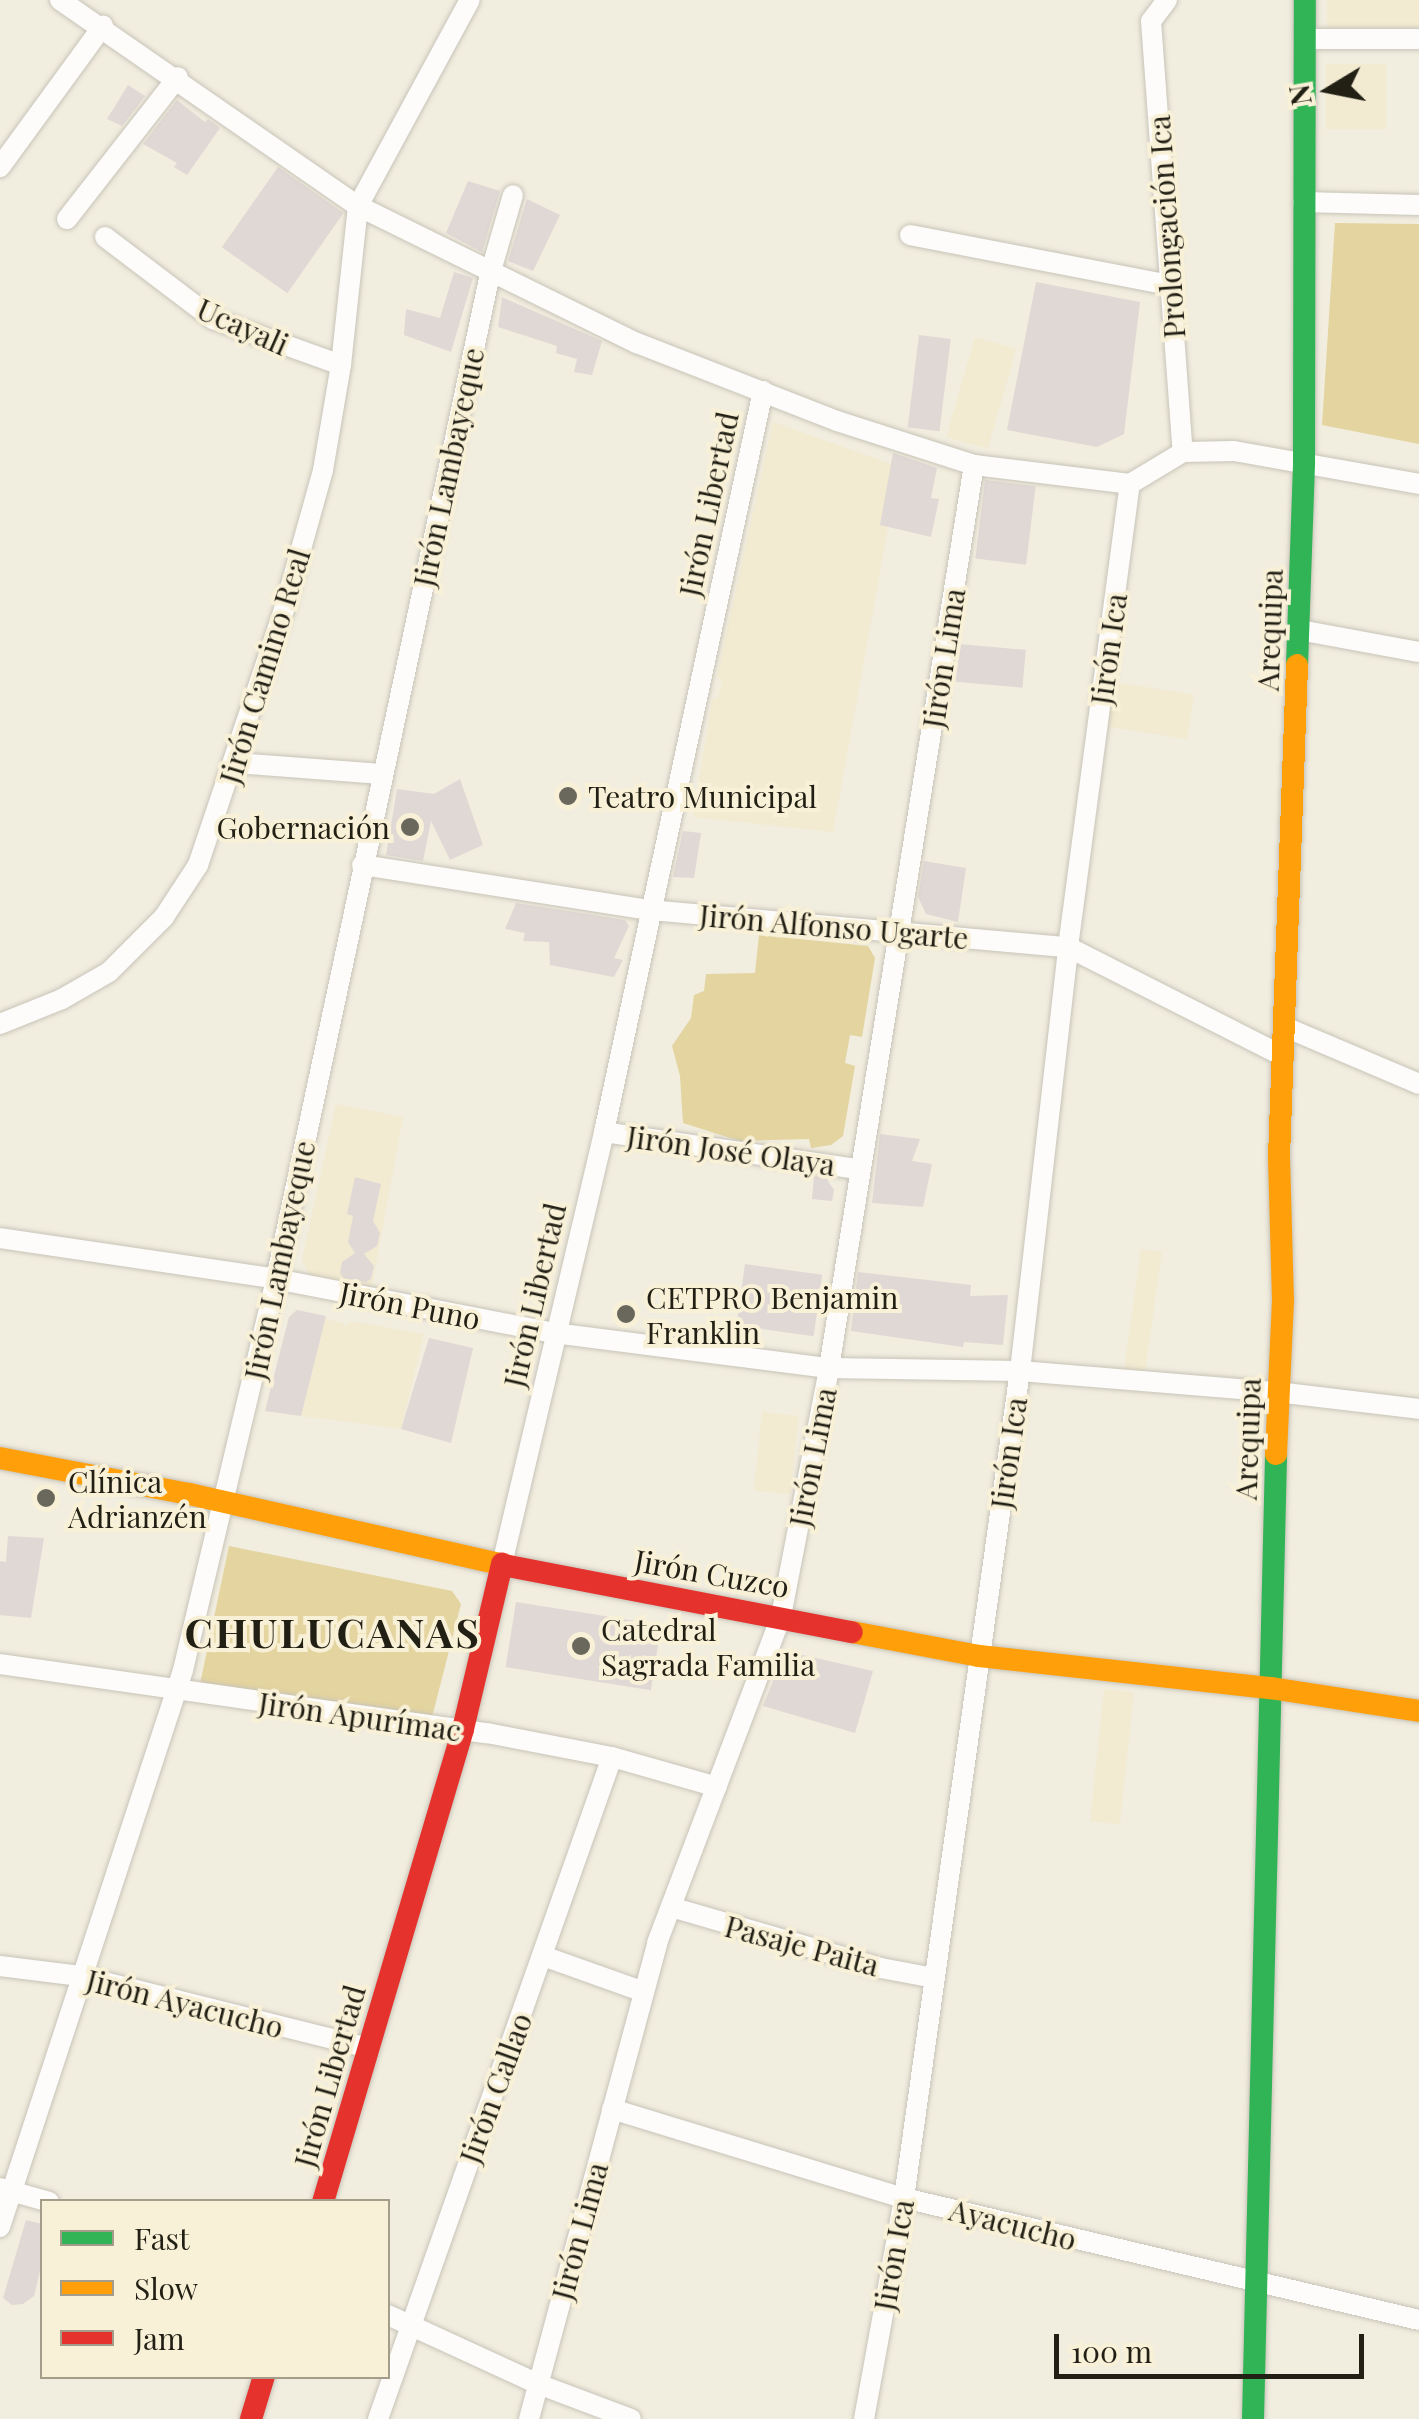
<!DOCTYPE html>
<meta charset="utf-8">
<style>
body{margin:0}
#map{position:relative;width:1419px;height:2419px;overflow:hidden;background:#f1eddf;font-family:"Playfair Display",serif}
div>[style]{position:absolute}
.built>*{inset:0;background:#f2ead1;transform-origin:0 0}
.green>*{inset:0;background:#e4d49f}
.building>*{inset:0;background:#e0d8d4;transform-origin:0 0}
.roads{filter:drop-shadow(0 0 2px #c8c4b9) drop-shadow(0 0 2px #c8c4b9)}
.street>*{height:20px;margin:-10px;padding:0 10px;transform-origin:10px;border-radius:10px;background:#fdfcfa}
.fast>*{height:22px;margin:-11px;padding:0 11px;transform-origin:11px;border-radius:11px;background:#30b455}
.slow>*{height:22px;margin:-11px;padding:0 11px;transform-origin:11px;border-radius:11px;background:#ff9f0a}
.jam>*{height:22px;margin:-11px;padding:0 11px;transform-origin:11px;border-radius:11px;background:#e5322d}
.dots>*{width:28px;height:28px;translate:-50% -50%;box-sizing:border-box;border:5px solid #f9f1d7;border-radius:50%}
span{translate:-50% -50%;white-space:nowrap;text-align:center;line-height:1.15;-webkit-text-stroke:8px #f9f1d7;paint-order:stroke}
.street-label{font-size:30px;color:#221f15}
.poi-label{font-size:30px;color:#221f15}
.left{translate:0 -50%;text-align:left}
.right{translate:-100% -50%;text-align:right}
.district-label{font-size:40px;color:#221f15;font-weight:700;letter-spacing:2.5px}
.legend{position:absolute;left:40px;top:2199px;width:350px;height:180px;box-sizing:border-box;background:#f9f1d7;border:2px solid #a39d89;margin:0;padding:12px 18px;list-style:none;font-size:30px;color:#221f15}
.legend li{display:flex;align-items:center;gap:20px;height:50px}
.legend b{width:50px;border:2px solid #a39d89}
.north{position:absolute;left:1279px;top:40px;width:100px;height:100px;-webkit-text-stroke:8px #f9f1d7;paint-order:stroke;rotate:260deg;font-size:28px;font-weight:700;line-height:40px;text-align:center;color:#221f15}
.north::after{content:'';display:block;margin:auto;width:35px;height:45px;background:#221f15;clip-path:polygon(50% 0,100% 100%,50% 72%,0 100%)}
.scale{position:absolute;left:1054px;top:2334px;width:310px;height:45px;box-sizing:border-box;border:5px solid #221f15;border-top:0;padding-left:12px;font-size:30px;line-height:35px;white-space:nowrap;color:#221f15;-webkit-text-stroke:8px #f9f1d7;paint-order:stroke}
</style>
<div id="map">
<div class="built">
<i style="left:1327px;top:0;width:92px;height:28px"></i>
<i style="left:1326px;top:64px;width:60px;height:65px"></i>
<i style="left:975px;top:337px;width:43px;height:104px;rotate:16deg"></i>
<i style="clip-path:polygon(773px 422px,899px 467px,833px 832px,693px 817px,712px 700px,718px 697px,722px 680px,717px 676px)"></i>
<i style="left:1114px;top:682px;width:81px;height:45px;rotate:9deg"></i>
<i style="clip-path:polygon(336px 1104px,403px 1117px,371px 1291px,312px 1279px,302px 1260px)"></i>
<i style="left:1141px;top:1249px;width:21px;height:131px;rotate:8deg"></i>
<i style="clip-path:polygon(297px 1310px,347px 1325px,351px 1321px,424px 1334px,401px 1429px,265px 1411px,289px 1317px)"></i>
<i style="left:762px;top:1412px;width:37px;height:79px;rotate:6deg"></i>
<i style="left:1104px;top:1689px;width:30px;height:133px;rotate:6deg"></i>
</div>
<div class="green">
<i style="clip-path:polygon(1335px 223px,1419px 224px,1419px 444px,1322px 425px)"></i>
<i style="clip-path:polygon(759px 935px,868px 946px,875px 958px,862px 1037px,850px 1035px,845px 1063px,855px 1066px,843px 1136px,831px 1145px,811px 1148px,809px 1139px,740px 1141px,683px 1123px,680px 1076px,672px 1046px,691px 1018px,694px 995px,704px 991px,706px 974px,755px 973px)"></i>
<i style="clip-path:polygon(229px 1546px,452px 1591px,461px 1604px,431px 1721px,200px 1684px)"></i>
</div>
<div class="building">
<i style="clip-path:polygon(128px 85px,145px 96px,122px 126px,107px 119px)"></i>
<i style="clip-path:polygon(177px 100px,205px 122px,208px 119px,220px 128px,187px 175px,174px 167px,177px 163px,143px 144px)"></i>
<i style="left:278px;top:167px;width:80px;height:98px;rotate:35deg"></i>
<i style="clip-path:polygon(468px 181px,500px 191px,482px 252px,446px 233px)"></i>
<i style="clip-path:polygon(527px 199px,560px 215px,533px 271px,508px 261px)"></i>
<i style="clip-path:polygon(454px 272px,473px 278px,451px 352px,404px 335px,406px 309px,440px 318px)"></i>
<i style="clip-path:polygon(1036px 282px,1140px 302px,1124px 434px,1097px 447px,1007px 430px)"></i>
<i style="clip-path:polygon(502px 297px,602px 341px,592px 375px,574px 372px,577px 359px,556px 353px,557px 346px,498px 327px)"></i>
<i style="left:919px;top:335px;width:32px;height:93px;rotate:7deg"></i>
<i style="clip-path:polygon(893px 453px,937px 468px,931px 498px,939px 499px,931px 537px,880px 525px)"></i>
<i style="left:985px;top:480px;width:51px;height:79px;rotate:7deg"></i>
<i style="left:959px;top:644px;width:67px;height:38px;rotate:5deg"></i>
<i style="clip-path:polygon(460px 779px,483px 845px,450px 860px,431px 821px,423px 861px,386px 855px,397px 789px,434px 794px)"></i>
<i style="clip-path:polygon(683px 831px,701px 833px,694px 878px,673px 877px)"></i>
<i style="clip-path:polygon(924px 861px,966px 868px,958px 922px,926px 914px,918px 897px)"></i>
<i style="clip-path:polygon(516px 903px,625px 920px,629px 926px,614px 958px,623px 960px,614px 977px,550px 965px,549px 942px,523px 941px,525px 933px,505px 929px)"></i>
<i style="clip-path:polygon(880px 1134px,920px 1139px,912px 1161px,932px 1164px,923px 1207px,872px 1203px)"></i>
<i style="clip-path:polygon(814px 1176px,826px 1178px,834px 1190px,832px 1201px,812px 1199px)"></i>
<i style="clip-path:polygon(355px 1177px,381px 1184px,373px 1221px,380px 1233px,377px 1246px,364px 1254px,374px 1266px,371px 1279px,366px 1282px,344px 1278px,340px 1273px,342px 1262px,355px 1253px,348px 1242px,353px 1216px,347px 1214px)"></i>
<i style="left:745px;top:1264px;width:78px;height:62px;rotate:8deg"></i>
<i style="clip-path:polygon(858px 1272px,971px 1285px,970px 1296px,1008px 1295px,1003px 1345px,964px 1342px,963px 1347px,851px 1331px)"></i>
<i style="clip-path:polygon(297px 1310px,326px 1316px,301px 1416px,265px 1411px,289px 1317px)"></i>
<i style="clip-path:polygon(429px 1338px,473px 1348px,451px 1443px,401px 1429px)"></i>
<i style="clip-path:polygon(8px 1536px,44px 1538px,31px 1618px,0 1615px,0 1561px,6px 1562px)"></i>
<i style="left:516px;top:1602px;width:147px;height:66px;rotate:9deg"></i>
<i style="clip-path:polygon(785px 1651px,873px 1671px,855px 1733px,763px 1706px)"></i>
<i style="clip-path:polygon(26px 2220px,42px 2224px,42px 2263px,34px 2296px,23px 2304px,12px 2305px,3px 2298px)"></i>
</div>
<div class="roads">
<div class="street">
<i style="left:60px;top:0;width:362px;rotate:34.7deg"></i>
<i style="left:358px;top:206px;width:311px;rotate:26.2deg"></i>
<i style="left:637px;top:343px;width:215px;rotate:21.3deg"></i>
<i style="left:837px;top:421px;width:144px;rotate:17.8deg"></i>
<i style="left:974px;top:465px;width:157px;rotate:6.9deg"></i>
<i style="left:1167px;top:0;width:26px;rotate:127deg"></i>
<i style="left:1151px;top:21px;width:432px;rotate:85.8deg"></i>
<i style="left:1306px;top:39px;width:113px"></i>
<i style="left:0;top:167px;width:175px;rotate:-53.9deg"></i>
<i style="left:1303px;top:202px;width:116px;rotate:1.5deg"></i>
<i style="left:67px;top:219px;width:180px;rotate:-52deg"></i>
<i style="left:910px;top:235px;width:264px;rotate:10.9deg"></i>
<i style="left:105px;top:237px;width:136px;rotate:37.2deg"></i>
<i style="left:213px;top:319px;width:136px;rotate:19.8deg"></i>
<i style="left:1130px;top:484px;width:62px;rotate:-31.1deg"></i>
<i style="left:1183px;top:452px;width:51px;rotate:-1.1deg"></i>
<i style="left:1234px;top:451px;width:188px;rotate:10.1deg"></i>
<i style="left:1299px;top:630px;width:122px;rotate:10.4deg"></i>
<i style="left:236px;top:763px;width:146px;rotate:4.3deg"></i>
<i style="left:362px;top:865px;width:291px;rotate:8.9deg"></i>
<i style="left:650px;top:910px;width:420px;rotate:5.1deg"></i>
<i style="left:1068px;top:947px;width:241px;rotate:26.9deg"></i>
<i style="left:0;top:1024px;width:67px;rotate:-22deg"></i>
<i style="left:62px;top:999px;width:54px;rotate:-29.9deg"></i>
<i style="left:109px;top:972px;width:78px;rotate:-45deg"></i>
<i style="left:164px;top:917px;width:62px;rotate:-56.8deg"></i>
<i style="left:198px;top:865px;width:269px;rotate:-71.4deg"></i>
<i style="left:284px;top:610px;width:145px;rotate:-74.4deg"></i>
<i style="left:323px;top:470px;width:107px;rotate:-80.3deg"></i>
<i style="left:341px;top:365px;width:160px;rotate:-83.9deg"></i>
<i style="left:358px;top:206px;width:234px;rotate:-61.5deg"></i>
<i style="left:1285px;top:1027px;width:146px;rotate:23deg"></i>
<i style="left:604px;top:1132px;width:257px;rotate:8.3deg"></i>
<i style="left:0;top:1238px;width:279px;rotate:8.4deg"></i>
<i style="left:276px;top:1279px;width:283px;rotate:11deg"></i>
<i style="left:554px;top:1333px;width:277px;rotate:7.3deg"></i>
<i style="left:829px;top:1368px;width:191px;rotate:0.9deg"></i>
<i style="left:1020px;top:1371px;width:258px;rotate:4.7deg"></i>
<i style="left:1277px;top:1392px;width:143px;rotate:6.8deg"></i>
<i style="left:502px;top:1564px;width:444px;rotate:-76.7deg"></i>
<i style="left:604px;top:1132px;width:758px;rotate:-77.89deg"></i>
<i style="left:0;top:1664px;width:492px;rotate:8.1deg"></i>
<i style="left:487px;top:1733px;width:127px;rotate:10.9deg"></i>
<i style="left:612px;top:1757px;width:109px;rotate:15.9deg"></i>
<i style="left:671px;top:1907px;width:219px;rotate:16.2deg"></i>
<i style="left:881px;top:1968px;width:54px;rotate:10.7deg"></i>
<i style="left:543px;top:1956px;width:107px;rotate:19.6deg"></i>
<i style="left:0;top:1966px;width:81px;rotate:7.1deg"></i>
<i style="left:80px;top:1976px;width:297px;rotate:14deg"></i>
<i style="left:612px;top:2109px;width:305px;rotate:17deg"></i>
<i style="left:904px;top:2198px;width:529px;rotate:13.33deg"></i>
<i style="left:0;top:2188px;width:51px;rotate:15.9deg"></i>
<i style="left:0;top:2227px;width:586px;rotate:-71.81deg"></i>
<i style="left:183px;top:1670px;width:402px;rotate:-76.6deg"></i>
<i style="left:276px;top:1279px;width:1028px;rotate:-77.98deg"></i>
<i style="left:490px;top:274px;width:82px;rotate:-73.8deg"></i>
<i style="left:388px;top:2315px;width:165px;rotate:24.7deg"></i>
<i style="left:538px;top:2384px;width:99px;rotate:20.6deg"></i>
<i style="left:378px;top:2419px;width:702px;rotate:-70.53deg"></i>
<i style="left:529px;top:2419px;width:493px;rotate:-74.9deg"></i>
<i style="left:657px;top:1943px;width:350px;rotate:-69.2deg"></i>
<i style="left:781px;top:1616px;width:253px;rotate:-79deg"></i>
<i style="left:829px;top:1368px;width:915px;rotate:-80.88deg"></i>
<i style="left:864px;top:2419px;width:225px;rotate:-79.7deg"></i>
<i style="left:904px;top:2198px;width:835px;rotate:-82.02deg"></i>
<i style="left:1020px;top:1371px;width:427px;rotate:-83.5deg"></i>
<i style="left:1068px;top:947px;width:467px;rotate:-82.4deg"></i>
</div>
<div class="fast">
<i style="left:1297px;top:665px;width:204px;rotate:-88deg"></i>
<i style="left:1304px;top:461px;width:461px;rotate:-89.9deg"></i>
<i style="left:1253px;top:2419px;width:965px;rotate:-88.63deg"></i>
</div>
<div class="slow">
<i style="left:1276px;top:1454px;width:153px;rotate:-87.4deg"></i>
<i style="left:1283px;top:1301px;width:144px;rotate:-91.6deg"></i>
<i style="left:1279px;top:1157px;width:492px;rotate:-87.9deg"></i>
<i style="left:0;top:1458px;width:192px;rotate:10.8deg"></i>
<i style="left:189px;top:1494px;width:327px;rotate:12.7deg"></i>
<i style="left:852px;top:1632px;width:129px;rotate:10.7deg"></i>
<i style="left:979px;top:1656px;width:294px;rotate:6.3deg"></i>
<i style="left:1271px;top:1688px;width:150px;rotate:8.8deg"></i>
</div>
<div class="jam">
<i style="left:508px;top:1566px;width:350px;rotate:10.9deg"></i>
<i style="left:323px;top:2202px;width:493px;rotate:-73.5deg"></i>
<i style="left:463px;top:1729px;width:170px;rotate:-76.7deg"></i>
<i style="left:251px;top:2419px;width:45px;rotate:-73.2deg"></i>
</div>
</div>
<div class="dots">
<i style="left:568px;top:796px;background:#6a675c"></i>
<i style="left:410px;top:827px;background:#6a675c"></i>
<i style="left:626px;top:1314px;background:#6a675c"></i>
<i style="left:46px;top:1498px;background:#6a675c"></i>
<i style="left:581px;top:1646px;background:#6a675c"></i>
</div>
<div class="street-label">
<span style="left:1166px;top:227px;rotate:-94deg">Prolongación Ica</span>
<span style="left:243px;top:326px;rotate:24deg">Ucayali</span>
<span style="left:448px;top:467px;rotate:-78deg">Jirón Lambayeque</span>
<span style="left:708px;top:504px;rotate:-78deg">Jirón Libertad</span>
<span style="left:1269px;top:630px;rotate:-88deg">Arequipa</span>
<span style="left:1108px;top:649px;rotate:-82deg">Jirón Ica</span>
<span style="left:943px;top:658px;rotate:-81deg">Jirón Lima</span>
<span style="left:264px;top:666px;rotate:-73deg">Jirón Camino Real</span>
<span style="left:834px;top:926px;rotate:5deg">Jirón Alfonso Ugarte</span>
<span style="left:731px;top:1150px;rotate:8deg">Jirón José Olaya</span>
<span style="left:279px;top:1260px;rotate:-78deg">Jirón Lambayeque</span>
<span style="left:534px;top:1295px;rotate:-77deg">Jirón Libertad</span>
<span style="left:410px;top:1305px;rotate:11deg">Jirón Puno</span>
<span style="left:1247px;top:1439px;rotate:-88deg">Arequipa</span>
<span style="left:1008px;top:1453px;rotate:-82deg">Jirón Ica</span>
<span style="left:812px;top:1457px;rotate:-79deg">Jirón Lima</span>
<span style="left:712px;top:1573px;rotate:10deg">Jirón Cuzco</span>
<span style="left:360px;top:1716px;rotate:8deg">Jirón Apurímac</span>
<span style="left:802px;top:1945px;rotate:15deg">Pasaje Paita</span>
<span style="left:185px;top:2003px;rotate:14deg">Jirón Ayacucho</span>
<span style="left:329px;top:2076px;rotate:-74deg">Jirón Libertad</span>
<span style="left:495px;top:2088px;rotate:-70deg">Jirón Callao</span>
<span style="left:1013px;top:2224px;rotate:14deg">Ayacucho</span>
<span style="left:579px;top:2231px;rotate:-75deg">Jirón Lima</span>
<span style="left:893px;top:2255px;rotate:-80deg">Jirón Ica</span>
</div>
<div class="poi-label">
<span class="left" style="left:588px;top:796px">Teatro Municipal</span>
<span class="right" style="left:390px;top:827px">Gobernación</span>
<span class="left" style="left:646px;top:1314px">CETPRO Benjamin<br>Franklin</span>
<span class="left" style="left:68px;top:1498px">Clínica<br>Adrianzén</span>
<span class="left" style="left:601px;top:1646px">Catedral<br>Sagrada Familia</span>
</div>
<div class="district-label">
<span style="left:333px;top:1632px">CHULUCANAS</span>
</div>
<ul class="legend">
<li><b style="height:12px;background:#30b455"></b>Fast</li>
<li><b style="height:12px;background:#ff9f0a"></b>Slow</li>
<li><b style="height:12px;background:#e5322d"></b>Jam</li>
</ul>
<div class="north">N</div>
<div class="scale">100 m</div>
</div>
